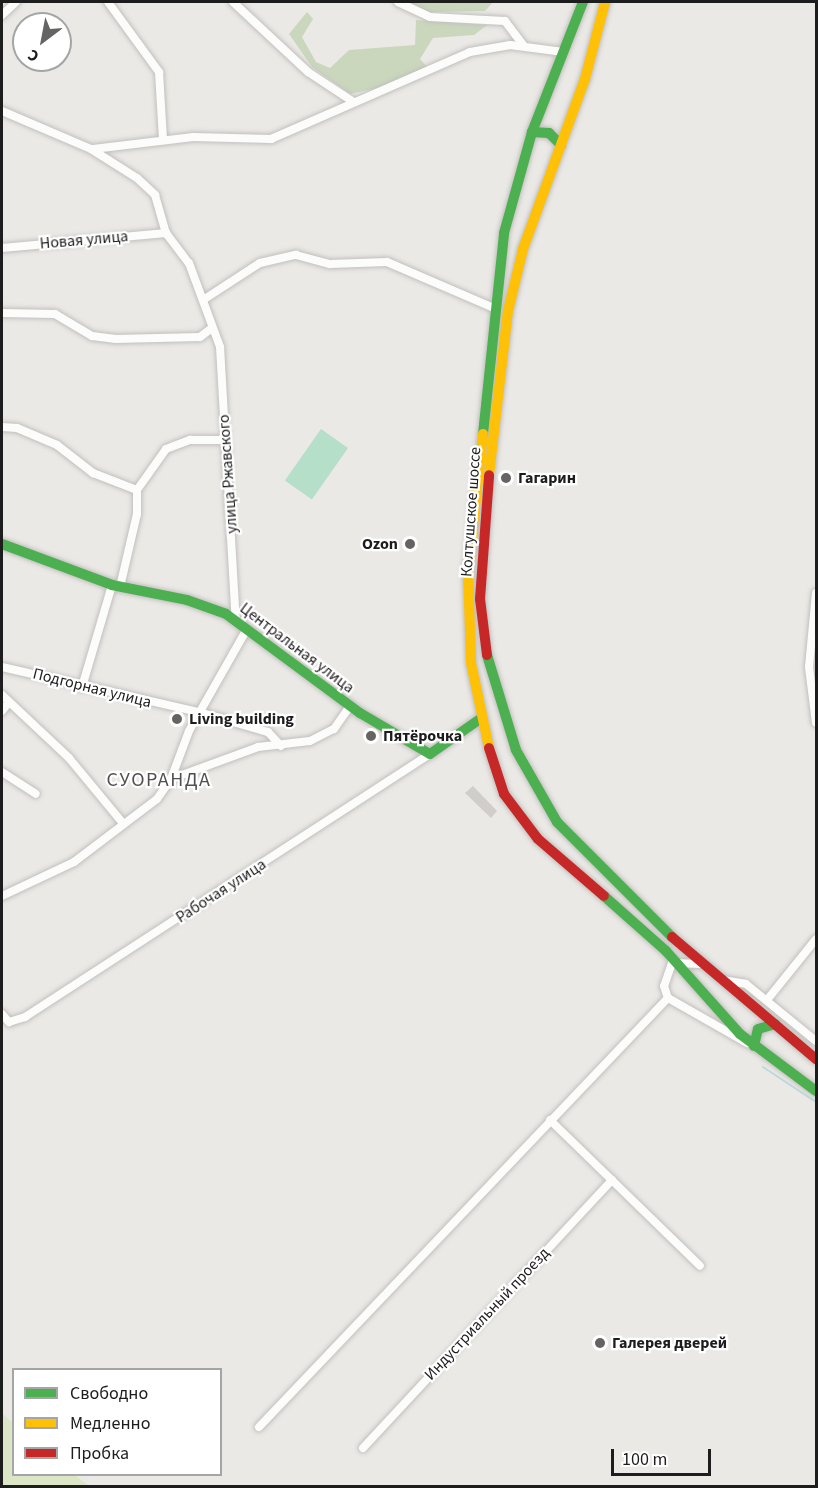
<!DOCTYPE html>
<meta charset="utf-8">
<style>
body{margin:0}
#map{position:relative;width:818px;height:1488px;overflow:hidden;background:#ebe9e6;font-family:"Source Sans 3",sans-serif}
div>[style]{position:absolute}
.grass>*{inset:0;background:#dce6c7}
.forest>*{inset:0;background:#cad7bd}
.pitch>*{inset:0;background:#b5dfc8;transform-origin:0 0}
.stream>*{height:2px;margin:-1px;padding:0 1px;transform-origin:1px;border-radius:1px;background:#bcd9dc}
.building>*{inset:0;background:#d0cdcb}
.roads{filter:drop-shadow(0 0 2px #c1c0be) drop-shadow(0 0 2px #c1c0be)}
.street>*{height:8px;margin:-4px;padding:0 4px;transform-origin:4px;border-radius:4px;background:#fcfcfb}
.fast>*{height:10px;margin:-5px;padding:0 5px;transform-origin:5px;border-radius:5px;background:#4caf50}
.slow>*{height:10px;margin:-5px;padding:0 5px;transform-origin:5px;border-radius:5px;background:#ffc107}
.jam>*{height:10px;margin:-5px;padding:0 5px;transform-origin:5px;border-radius:5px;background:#c62828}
.dots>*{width:16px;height:16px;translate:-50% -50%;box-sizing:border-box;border:3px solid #fff;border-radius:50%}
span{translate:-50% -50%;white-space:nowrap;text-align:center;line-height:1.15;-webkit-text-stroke:4.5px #fff;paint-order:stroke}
.street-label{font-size:16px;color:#1d1d1d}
.poi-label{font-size:16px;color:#1d1d1d;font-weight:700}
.left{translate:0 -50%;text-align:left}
.right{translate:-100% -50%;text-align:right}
.quarter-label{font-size:20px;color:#505050;letter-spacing:1.5px}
.frame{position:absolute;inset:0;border:3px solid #1d1d1d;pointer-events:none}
.legend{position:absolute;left:12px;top:1368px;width:210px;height:108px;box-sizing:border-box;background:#fff;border:2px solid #a5a5a5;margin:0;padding:8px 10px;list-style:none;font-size:18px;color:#1d1d1d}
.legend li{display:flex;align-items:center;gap:12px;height:30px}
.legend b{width:30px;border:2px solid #a5a5a5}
.north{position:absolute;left:12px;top:12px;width:60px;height:60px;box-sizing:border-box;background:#fff;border:2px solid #a5a5a5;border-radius:50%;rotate:212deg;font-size:16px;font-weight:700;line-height:24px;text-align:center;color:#1d1d1d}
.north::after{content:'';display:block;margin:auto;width:21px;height:27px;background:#656463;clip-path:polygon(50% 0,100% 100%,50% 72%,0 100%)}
.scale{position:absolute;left:611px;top:1449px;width:100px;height:27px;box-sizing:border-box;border:3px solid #1d1d1d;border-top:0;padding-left:8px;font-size:18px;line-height:21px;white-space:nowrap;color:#1d1d1d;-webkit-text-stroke:4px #fff;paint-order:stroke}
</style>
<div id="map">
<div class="grass">
<i style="clip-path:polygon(2px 1413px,13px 1423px,14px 1474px,75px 1475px,89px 1486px,2px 1486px)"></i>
</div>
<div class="forest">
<i style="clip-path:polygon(408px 2px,493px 2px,485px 11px,430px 12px)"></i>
<i style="clip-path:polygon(307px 12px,313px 19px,302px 37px,316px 62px,330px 68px,349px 50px,415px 45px,416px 20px,487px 25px,474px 35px,433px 38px,420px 59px,428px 68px,391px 85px,350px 94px,312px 67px,289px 34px)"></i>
</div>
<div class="pitch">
<i style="left:321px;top:429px;width:33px;height:63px;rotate:35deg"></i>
</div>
<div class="stream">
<i style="left:763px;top:1067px;width:64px;rotate:33.4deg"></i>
</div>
<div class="building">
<i style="clip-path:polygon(473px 786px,497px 811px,491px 818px,465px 793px)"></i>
</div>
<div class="roads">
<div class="street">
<i style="left:108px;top:2px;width:87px;rotate:53.9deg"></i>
<i style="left:159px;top:72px;width:67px;rotate:86.6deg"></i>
<i style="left:233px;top:2px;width:103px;rotate:43deg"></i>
<i style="left:308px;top:72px;width:53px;rotate:33.4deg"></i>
<i style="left:398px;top:2px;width:35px;rotate:25deg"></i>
<i style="left:430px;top:17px;width:75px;rotate:3.1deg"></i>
<i style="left:505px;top:21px;width:31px;rotate:53deg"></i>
<i style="left:2px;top:15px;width:19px;rotate:-43deg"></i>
<i style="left:2px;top:111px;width:97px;rotate:23.1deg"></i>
<i style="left:91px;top:149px;width:54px;rotate:32.2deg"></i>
<i style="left:137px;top:178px;width:25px;rotate:43deg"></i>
<i style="left:155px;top:195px;width:40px;rotate:74deg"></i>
<i style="left:166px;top:233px;width:38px;rotate:53deg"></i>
<i style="left:189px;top:263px;width:90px;rotate:69.7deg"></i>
<i style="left:220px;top:347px;width:274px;rotate:86.7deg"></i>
<i style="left:93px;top:149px;width:101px;rotate:-6.8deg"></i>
<i style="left:193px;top:137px;width:78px;rotate:1.5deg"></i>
<i style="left:271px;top:139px;width:217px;rotate:-23.6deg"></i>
<i style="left:470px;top:52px;width:41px;rotate:-9.9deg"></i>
<i style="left:510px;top:45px;width:54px;rotate:7.4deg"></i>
<i style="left:2px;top:248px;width:165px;rotate:-5.2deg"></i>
<i style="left:203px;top:300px;width:68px;rotate:-33deg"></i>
<i style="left:260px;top:263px;width:37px;rotate:-13deg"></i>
<i style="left:296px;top:255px;width:35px;rotate:15deg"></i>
<i style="left:330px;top:264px;width:57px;rotate:-2deg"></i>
<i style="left:387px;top:262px;width:116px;rotate:23.3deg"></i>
<i style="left:2px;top:313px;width:53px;rotate:1.1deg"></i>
<i style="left:55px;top:314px;width:43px;rotate:30.7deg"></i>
<i style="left:92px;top:336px;width:24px;rotate:7deg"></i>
<i style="left:116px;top:339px;width:84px;rotate:-1.4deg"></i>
<i style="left:200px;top:337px;width:15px;rotate:-37deg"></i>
<i style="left:2px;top:427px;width:15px;rotate:4deg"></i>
<i style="left:17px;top:428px;width:43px;rotate:23deg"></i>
<i style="left:57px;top:445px;width:46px;rotate:37.9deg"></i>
<i style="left:93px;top:473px;width:47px;rotate:21.1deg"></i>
<i style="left:120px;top:587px;width:75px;rotate:-76.9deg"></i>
<i style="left:137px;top:514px;width:24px;rotate:-90deg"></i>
<i style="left:137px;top:490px;width:50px;rotate:-54.7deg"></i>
<i style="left:166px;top:449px;width:26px;rotate:-21deg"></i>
<i style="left:190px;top:440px;width:35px"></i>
<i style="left:816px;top:593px;width:74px;rotate:95.4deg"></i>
<i style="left:809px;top:667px;width:56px;rotate:82.9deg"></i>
<i style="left:2px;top:667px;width:202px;rotate:12.9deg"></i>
<i style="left:199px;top:712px;width:72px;rotate:16.2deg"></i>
<i style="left:268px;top:732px;width:19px;rotate:47deg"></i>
<i style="left:82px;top:687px;width:106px;rotate:-73.6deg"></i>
<i style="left:2px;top:695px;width:92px;rotate:43.2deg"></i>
<i style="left:69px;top:758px;width:83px;rotate:50.4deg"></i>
<i style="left:2px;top:711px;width:11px;rotate:-52deg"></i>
<i style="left:2px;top:772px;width:40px;rotate:32.9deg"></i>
<i style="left:171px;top:779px;width:51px;rotate:-69.4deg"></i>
<i style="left:189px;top:731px;width:117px;rotate:-60.4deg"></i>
<i style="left:2px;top:896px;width:80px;rotate:-25.3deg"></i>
<i style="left:74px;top:862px;width:104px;rotate:-37.2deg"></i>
<i style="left:157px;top:799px;width:24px;rotate:-55deg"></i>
<i style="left:171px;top:779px;width:93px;rotate:-20.2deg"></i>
<i style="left:258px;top:747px;width:52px;rotate:-6.6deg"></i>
<i style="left:310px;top:741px;width:27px;rotate:-27deg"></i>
<i style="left:334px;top:729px;width:28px;rotate:-55deg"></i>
<i style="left:702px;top:964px;width:30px;rotate:-178deg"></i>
<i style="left:672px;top:963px;width:24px;rotate:109deg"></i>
<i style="left:664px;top:986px;width:13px;rotate:72deg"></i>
<i style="left:668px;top:998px;width:91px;rotate:29.7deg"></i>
<i style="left:722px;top:980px;width:24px;rotate:9deg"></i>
<i style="left:746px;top:984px;width:90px;rotate:39.2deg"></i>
<i style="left:767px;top:1000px;width:78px;rotate:-51.2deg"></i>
<i style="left:2px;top:1014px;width:11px;rotate:49deg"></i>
<i style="left:9px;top:1022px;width:17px;rotate:-17deg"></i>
<i style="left:25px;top:1017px;width:483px;rotate:-33deg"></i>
<i style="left:550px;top:1120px;width:209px;rotate:44.2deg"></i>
<i style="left:259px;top:1427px;width:593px;rotate:-46.37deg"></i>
<i style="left:363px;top:1448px;width:366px;rotate:-47.1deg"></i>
</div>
<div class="fast">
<i style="left:532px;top:132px;width:17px;rotate:3deg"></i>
<i style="left:549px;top:133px;width:17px;rotate:45deg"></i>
<i style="left:483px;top:434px;width:202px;rotate:-84deg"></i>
<i style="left:504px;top:233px;width:105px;rotate:-74.5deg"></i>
<i style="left:532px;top:132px;width:140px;rotate:-68.6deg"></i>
<i style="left:2px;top:544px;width:117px;rotate:20.4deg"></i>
<i style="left:112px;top:585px;width:76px;rotate:11.3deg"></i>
<i style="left:187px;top:600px;width:41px;rotate:19.7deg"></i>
<i style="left:226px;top:614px;width:167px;rotate:36.5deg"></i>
<i style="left:360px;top:713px;width:81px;rotate:30.4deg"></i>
<i style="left:430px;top:754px;width:61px;rotate:-35deg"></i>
<i style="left:487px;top:655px;width:99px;rotate:73deg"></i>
<i style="left:516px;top:750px;width:83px;rotate:60.3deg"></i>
<i style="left:557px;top:822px;width:163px;rotate:45deg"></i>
<i style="left:604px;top:896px;width:83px;rotate:41.6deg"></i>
<i style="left:666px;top:951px;width:111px;rotate:48.3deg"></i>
<i style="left:740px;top:1034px;width:95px;rotate:36.9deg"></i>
<i style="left:754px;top:1046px;width:17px;rotate:-77deg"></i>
<i style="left:758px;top:1029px;width:18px;rotate:-16deg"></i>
</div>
<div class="slow">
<i style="left:483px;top:434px;width:138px;rotate:96.2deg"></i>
<i style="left:468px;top:571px;width:92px;rotate:88.1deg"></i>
<i style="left:471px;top:663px;width:87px;rotate:78deg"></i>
<i style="left:489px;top:475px;width:165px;rotate:-83.4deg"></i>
<i style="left:508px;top:311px;width:64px;rotate:-76.4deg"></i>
<i style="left:523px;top:249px;width:181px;rotate:-70deg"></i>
<i style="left:585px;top:79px;width:80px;rotate:-75.4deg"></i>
</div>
<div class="jam">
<i style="left:487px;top:655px;width:56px;rotate:-97.1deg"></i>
<i style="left:480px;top:599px;width:124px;rotate:-85.8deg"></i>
<i style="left:489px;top:748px;width:48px;rotate:71.9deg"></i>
<i style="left:504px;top:794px;width:56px;rotate:52.9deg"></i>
<i style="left:538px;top:839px;width:87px;rotate:40.8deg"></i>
<i style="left:672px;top:937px;width:189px;rotate:40.3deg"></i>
</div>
</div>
<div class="dots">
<i style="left:506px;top:478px;background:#656463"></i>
<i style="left:410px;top:544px;background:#656463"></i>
<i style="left:177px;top:719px;background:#656463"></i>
<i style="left:371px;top:736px;background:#656463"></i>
<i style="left:600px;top:1343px;background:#656463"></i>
</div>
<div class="street-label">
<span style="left:84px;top:240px;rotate:-5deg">Новая улица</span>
<span style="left:228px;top:474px;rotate:-94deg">улица Ржавского</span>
<span style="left:471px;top:512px;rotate:-86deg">Колтушское шоссе</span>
<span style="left:297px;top:648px;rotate:37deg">Центральная улица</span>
<span style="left:92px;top:688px;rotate:14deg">Подгорная улица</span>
<span style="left:221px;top:891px;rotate:-33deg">Рабочая улица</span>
<span style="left:487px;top:1314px;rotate:-47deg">Индустриальный проезд</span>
</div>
<div class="poi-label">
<span class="left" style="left:518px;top:478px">Гагарин</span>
<span class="right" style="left:398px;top:544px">Ozon</span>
<span class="left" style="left:189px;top:719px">Living building</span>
<span class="left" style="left:383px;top:736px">Пятёрочка</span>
<span class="left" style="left:612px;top:1343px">Галерея дверей</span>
</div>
<div class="quarter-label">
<span style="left:159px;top:780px">СУОРАНДА</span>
</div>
<div class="frame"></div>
<ul class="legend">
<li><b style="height:8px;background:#4caf50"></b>Свободно</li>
<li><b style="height:8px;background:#ffc107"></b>Медленно</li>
<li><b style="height:8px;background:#c62828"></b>Пробка</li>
</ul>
<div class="north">С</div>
<div class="scale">100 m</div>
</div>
